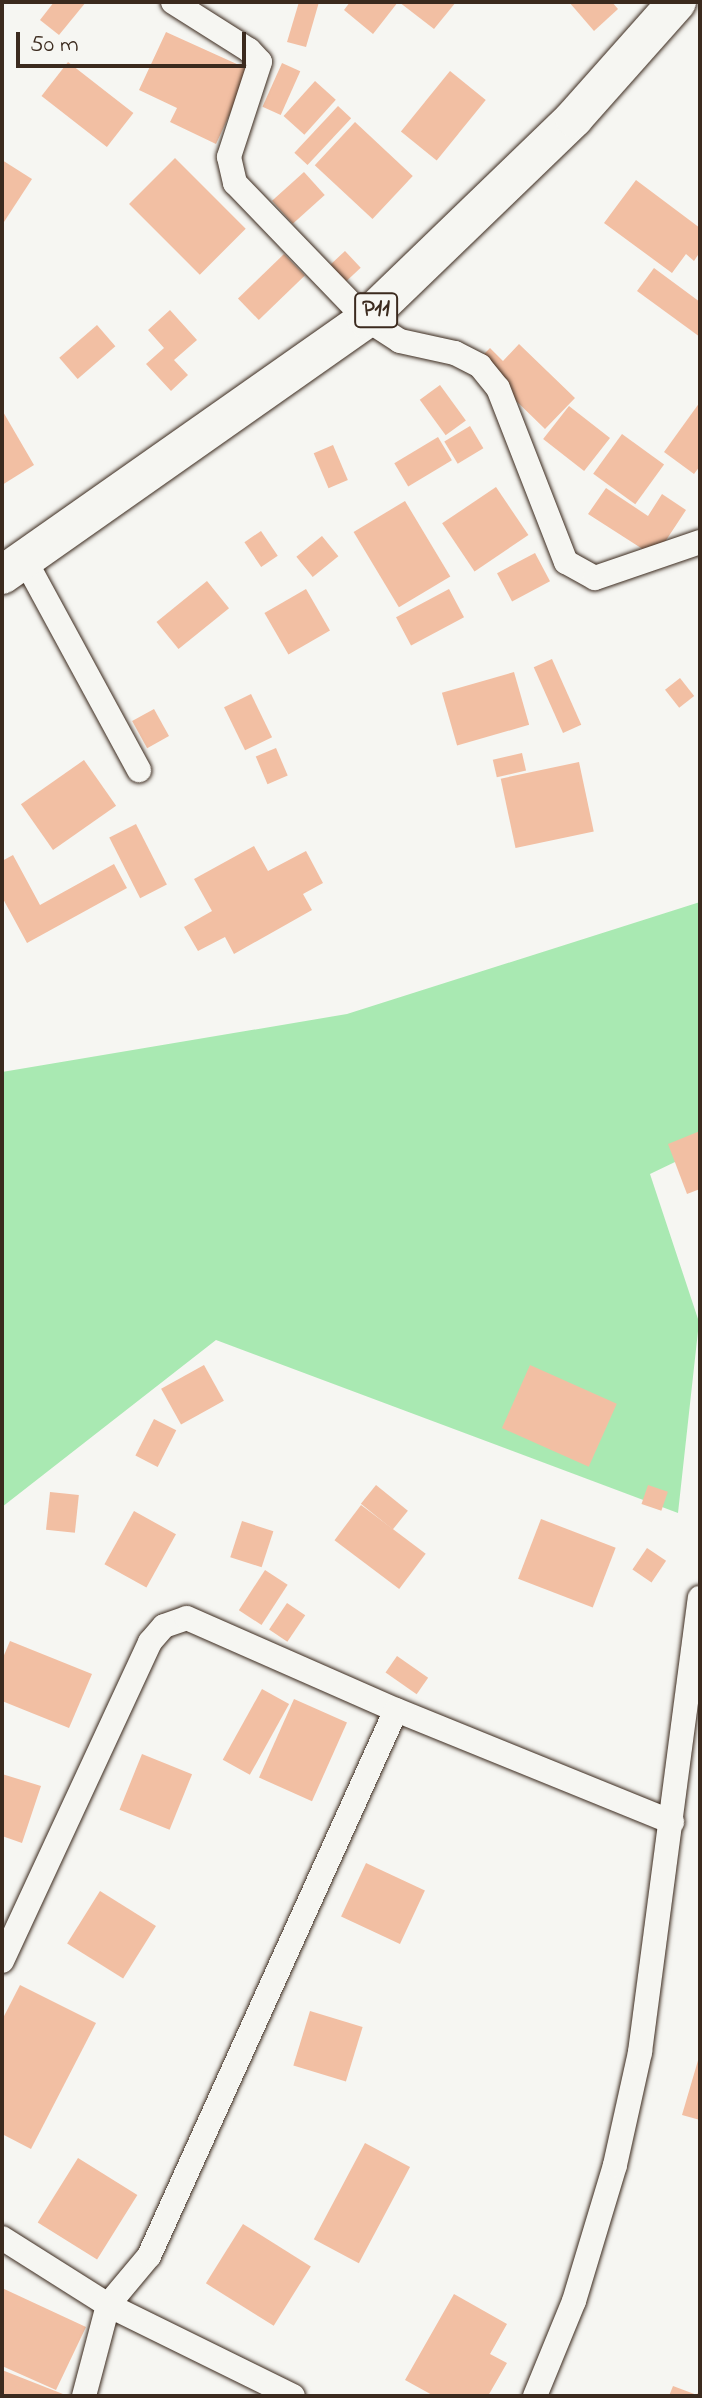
<!DOCTYPE html>
<style>
body{margin:0}
#map{position:relative;width:702px;height:2398px;overflow:hidden;background:#f6f6f2;font-family:"Indie Flower",sans-serif}
div>[style]{position:absolute}
.green>*{inset:0;background:#a9e9b2}
.building>*{inset:0;background:#f2bfa3;transform-origin:0 0}
.roads{filter:drop-shadow(0 0 2px #3b2a1e) drop-shadow(0 0 2px #3b2a1e)}
.minor>*{height:24px;margin:-12px;padding:0 12px;transform-origin:12px;border-radius:12px;background:#f6f6f2}
.primary>*{height:38px;margin:-19px;padding:0 19px;transform-origin:19px;border-radius:19px;background:#f6f6f2}
span{translate:-50% -50%;white-space:nowrap;text-align:center;line-height:1.15;-webkit-text-stroke:6px #f6f6f2;paint-order:stroke}
.shield-label span{padding:2px 6px;background:#f6f6f2;border:2px solid;border-radius:6px;-webkit-text-stroke-width:0}
.shield-label{font-size:24px;color:#3b2a1e;font-weight:700}
.frame{position:absolute;inset:0;border:4px solid #3b2a1e;pointer-events:none}
.scale{position:absolute;left:16px;top:32px;width:230px;height:36px;box-sizing:border-box;border:4px solid #3b2a1e;border-top:0;padding-left:10px;font-size:24px;line-height:28px;white-space:nowrap;color:#3b2a1e;-webkit-text-stroke:6px #f6f6f2;paint-order:stroke}
</style>
<div id="map">
<div class="green">
<i style="clip-path:polygon(700px 902px,700px 1150px,650px 1174px,699px 1322px,678px 1513px,216px 1340px,2px 1507px,2px 1072px,347px 1014px)"></i>
</div>
<div class="building">
<i style="clip-path:polygon(54px 2px,86px 2px,59px 35px,40px 20px)"></i>
<i style="clip-path:polygon(299px 2px,319px 2px,306px 47px,287px 42px)"></i>
<i style="clip-path:polygon(350px 2px,398px 2px,373px 34px,344px 10px)"></i>
<i style="clip-path:polygon(399px 2px,456px 2px,434px 29px)"></i>
<i style="clip-path:polygon(569px 2px,612px 2px,618px 9px,594px 31px)"></i>
<i style="clip-path:polygon(166px 32px,250px 70px,216px 144px,170px 122px,177px 108px,139px 90px)"></i>
<i style="left:68px;top:62px;width:83px;height:43px;rotate:38deg"></i>
<i style="left:282px;top:63px;width:20px;height:48px;rotate:24deg"></i>
<i style="left:450px;top:71px;width:46px;height:78px;rotate:39deg"></i>
<i style="left:315px;top:81px;width:28px;height:47px;rotate:42deg"></i>
<i style="left:338px;top:106px;width:18px;height:64px;rotate:43deg"></i>
<i style="left:355px;top:122px;width:79px;height:59px;rotate:43deg"></i>
<i style="left:175px;top:158px;width:100px;height:65px;rotate:45deg"></i>
<i style="clip-path:polygon(2px 160px,32px 179px,2px 225px)"></i>
<i style="left:304px;top:172px;width:31px;height:43px;rotate:48deg"></i>
<i style="clip-path:polygon(636px 180px,700px 228px,700px 252px,694px 261px,686px 254px,672px 273px,604px 223px)"></i>
<i style="left:345px;top:251px;width:23px;height:26px;rotate:47deg"></i>
<i style="left:284px;top:254px;width:30px;height:64px;rotate:46deg"></i>
<i style="clip-path:polygon(654px 268px,700px 302px,700px 337px,637px 291px)"></i>
<i style="clip-path:polygon(170px 310px,197px 340px,174px 360px,188px 375px,171px 391px,146px 364px,164px 348px,148px 330px)"></i>
<i style="left:97px;top:325px;width:28px;height:50px;rotate:49deg"></i>
<i style="clip-path:polygon(519px 344px,575px 398px,545px 429px,476px 362px,490px 348px,503px 361px)"></i>
<i style="left:440px;top:385px;width:44px;height:25px;rotate:54deg"></i>
<i style="clip-path:polygon(700px 402px,700px 466px,694px 474px,664px 452px)"></i>
<i style="left:569px;top:406px;width:52px;height:42px;rotate:38deg"></i>
<i style="clip-path:polygon(2px 410px,34px 465px,2px 485px)"></i>
<i style="left:470px;top:426px;width:26px;height:30px;rotate:59deg"></i>
<i style="left:622px;top:434px;width:52px;height:49px;rotate:36deg"></i>
<i style="left:438px;top:437px;width:27px;height:51px;rotate:59deg"></i>
<i style="left:333px;top:445px;width:38px;height:21px;rotate:67deg"></i>
<i style="left:496px;top:487px;width:58px;height:65px;rotate:56deg"></i>
<i style="clip-path:polygon(606px 488px,648px 516px,662px 494px,686px 510px,655px 557px,588px 514px)"></i>
<i style="left:405px;top:501px;width:88px;height:60px;rotate:59deg"></i>
<i style="left:261px;top:531px;width:30px;height:20px;rotate:56deg"></i>
<i style="left:322px;top:536px;width:26px;height:33px;rotate:51deg"></i>
<i style="left:535px;top:553px;width:32px;height:43px;rotate:62deg"></i>
<i style="left:207px;top:581px;width:35px;height:65px;rotate:51deg"></i>
<i style="left:306px;top:589px;width:48px;height:48px;rotate:60deg"></i>
<i style="left:449px;top:589px;width:32px;height:60px;rotate:62deg"></i>
<i style="left:552px;top:659px;width:72px;height:20px;rotate:66deg"></i>
<i style="left:514px;top:672px;width:55px;height:75px;rotate:74deg"></i>
<i style="left:680px;top:678px;width:23px;height:19px;rotate:52deg"></i>
<i style="left:251px;top:694px;width:48px;height:30px;rotate:64deg"></i>
<i style="left:154px;top:709px;width:31px;height:25px;rotate:61deg"></i>
<i style="left:276px;top:748px;width:30px;height:22px;rotate:67deg"></i>
<i style="left:522px;top:753px;width:18px;height:30px;rotate:77deg"></i>
<i style="left:84px;top:760px;width:56px;height:77px;rotate:55deg"></i>
<i style="left:579px;top:762px;width:71px;height:80px;rotate:78deg"></i>
<i style="left:136px;top:824px;width:68px;height:30px;rotate:63deg"></i>
<i style="clip-path:polygon(254px 846px,268px 871px,306px 851px,323px 883px,303px 894px,312px 910px,234px 954px,225px 937px,198px 951px,184px 927px,212px 911px,194px 879px)"></i>
<i style="clip-path:polygon(13px 855px,40px 905px,114px 864px,127px 888px,27px 943px,2px 897px,2px 861px)"></i>
<i style="clip-path:polygon(700px 1131px,700px 1189px,687px 1194px,668px 1144px)"></i>
<i style="left:204px;top:1365px;width:41px;height:49px;rotate:61deg"></i>
<i style="left:530px;top:1365px;width:95px;height:69px;rotate:24deg"></i>
<i style="left:154px;top:1419px;width:25px;height:41px;rotate:27deg"></i>
<i style="left:376px;top:1485px;width:41px;height:24px;rotate:39deg"></i>
<i style="left:648px;top:1485px;width:21px;height:20px;rotate:19deg"></i>
<i style="left:50px;top:1492px;width:29px;height:38px;rotate:6deg"></i>
<i style="left:361px;top:1505px;width:81px;height:44px;rotate:37deg"></i>
<i style="left:134px;top:1511px;width:48px;height:61px;rotate:29deg"></i>
<i style="left:541px;top:1519px;width:80px;height:64px;rotate:21deg"></i>
<i style="left:242px;top:1521px;width:33px;height:38px;rotate:18deg"></i>
<i style="left:647px;top:1548px;width:23px;height:26px;rotate:34deg"></i>
<i style="left:265px;top:1570px;width:27px;height:48px;rotate:33deg"></i>
<i style="left:287px;top:1603px;width:22px;height:32px;rotate:34deg"></i>
<i style="clip-path:polygon(10px 1641px,92px 1674px,69px 1728px,2px 1701px,2px 1660px)"></i>
<i style="left:397px;top:1656px;width:38px;height:20px;rotate:35deg"></i>
<i style="left:262px;top:1689px;width:31px;height:81px;rotate:29deg"></i>
<i style="left:294px;top:1699px;width:58px;height:86px;rotate:24deg"></i>
<i style="left:142px;top:1754px;width:54px;height:60px;rotate:22deg"></i>
<i style="clip-path:polygon(2px 1774px,41px 1786px,22px 1843px,2px 1836px)"></i>
<i style="left:366px;top:1863px;width:65px;height:59px;rotate:25deg"></i>
<i style="left:100px;top:1891px;width:66px;height:62px;rotate:32deg"></i>
<i style="clip-path:polygon(20px 1985px,96px 2023px,31px 2149px,2px 2134px,2px 2020px)"></i>
<i style="left:310px;top:2011px;width:55px;height:57px;rotate:17deg"></i>
<i style="clip-path:polygon(699px 2057px,700px 2057px,700px 2120px,682px 2115px)"></i>
<i style="left:365px;top:2143px;width:51px;height:109px;rotate:28deg"></i>
<i style="left:78px;top:2158px;width:70px;height:76px;rotate:32deg"></i>
<i style="left:243px;top:2224px;width:80px;height:70px;rotate:32deg"></i>
<i style="clip-path:polygon(2px 2288px,86px 2327px,56px 2390px,2px 2366px)"></i>
<i style="clip-path:polygon(454px 2294px,507px 2324px,490px 2354px,507px 2363px,488px 2396px,434px 2396px,405px 2380px)"></i>
<i style="clip-path:polygon(2px 2370px,68px 2396px,2px 2396px)"></i>
<i style="clip-path:polygon(673px 2386px,697px 2395px,700px 2387px,700px 2396px,669px 2396px)"></i>
</div>
<div class="roads">
<div class="minor">
<i style="left:173px;top:2px;width:90px;rotate:32.3deg"></i>
<i style="left:249px;top:50px;width:16px;rotate:47deg"></i>
<i style="left:260px;top:62px;width:100px;rotate:108.1deg"></i>
<i style="left:229px;top:157px;width:27px;rotate:77deg"></i>
<i style="left:235px;top:183px;width:189px;rotate:46.1deg"></i>
<i style="left:366px;top:319px;width:40px;rotate:32.9deg"></i>
<i style="left:400px;top:341px;width:56px;rotate:12.3deg"></i>
<i style="left:455px;top:353px;width:28px;rotate:27deg"></i>
<i style="left:480px;top:366px;width:28px;rotate:51deg"></i>
<i style="left:498px;top:388px;width:187px;rotate:68.7deg"></i>
<i style="left:566px;top:562px;width:33px;rotate:29deg"></i>
<i style="left:595px;top:578px;width:111px;rotate:-18.9deg"></i>
<i style="left:26px;top:562px;width:237px;rotate:61.5deg"></i>
<i style="left:2px;top:1961px;width:352px;rotate:-65.1deg"></i>
<i style="left:150px;top:1642px;width:21px;rotate:-49deg"></i>
<i style="left:164px;top:1626px;width:24px;rotate:-19deg"></i>
<i style="left:187px;top:1618px;width:228px;rotate:23.8deg"></i>
<i style="left:396px;top:1710px;width:298px;rotate:22.1deg"></i>
<i style="left:2px;top:2238px;width:125px;rotate:32.3deg"></i>
<i style="left:108px;top:2305px;width:206px;rotate:26.2deg"></i>
<i style="left:84px;top:2396px;width:94px;rotate:-75.2deg"></i>
<i style="left:108px;top:2305px;width:64px;rotate:-50.1deg"></i>
<i style="left:149px;top:2256px;width:599px;rotate:-65.66deg"></i>
<i style="left:535px;top:2396px;width:103px;rotate:-67.7deg"></i>
<i style="left:574px;top:2301px;width:142px;rotate:-73.2deg"></i>
<i style="left:615px;top:2165px;width:116px;rotate:-77.5deg"></i>
<i style="left:640px;top:2052px;width:458px;rotate:-82.5deg"></i>
</div>
<div class="primary">
<i style="left:2px;top:575px;width:445px;rotate:-35.1deg"></i>
<i style="left:366px;top:319px;width:289px;rotate:-44deg"></i>
<i style="left:574px;top:118px;width:155px;rotate:-48.4deg"></i>
</div>
</div>
<div class="shield-label">
<span style="left:376px;top:310px">P11</span>
</div>
<div class="frame"></div>
<div class="scale">50 m</div>
</div>
